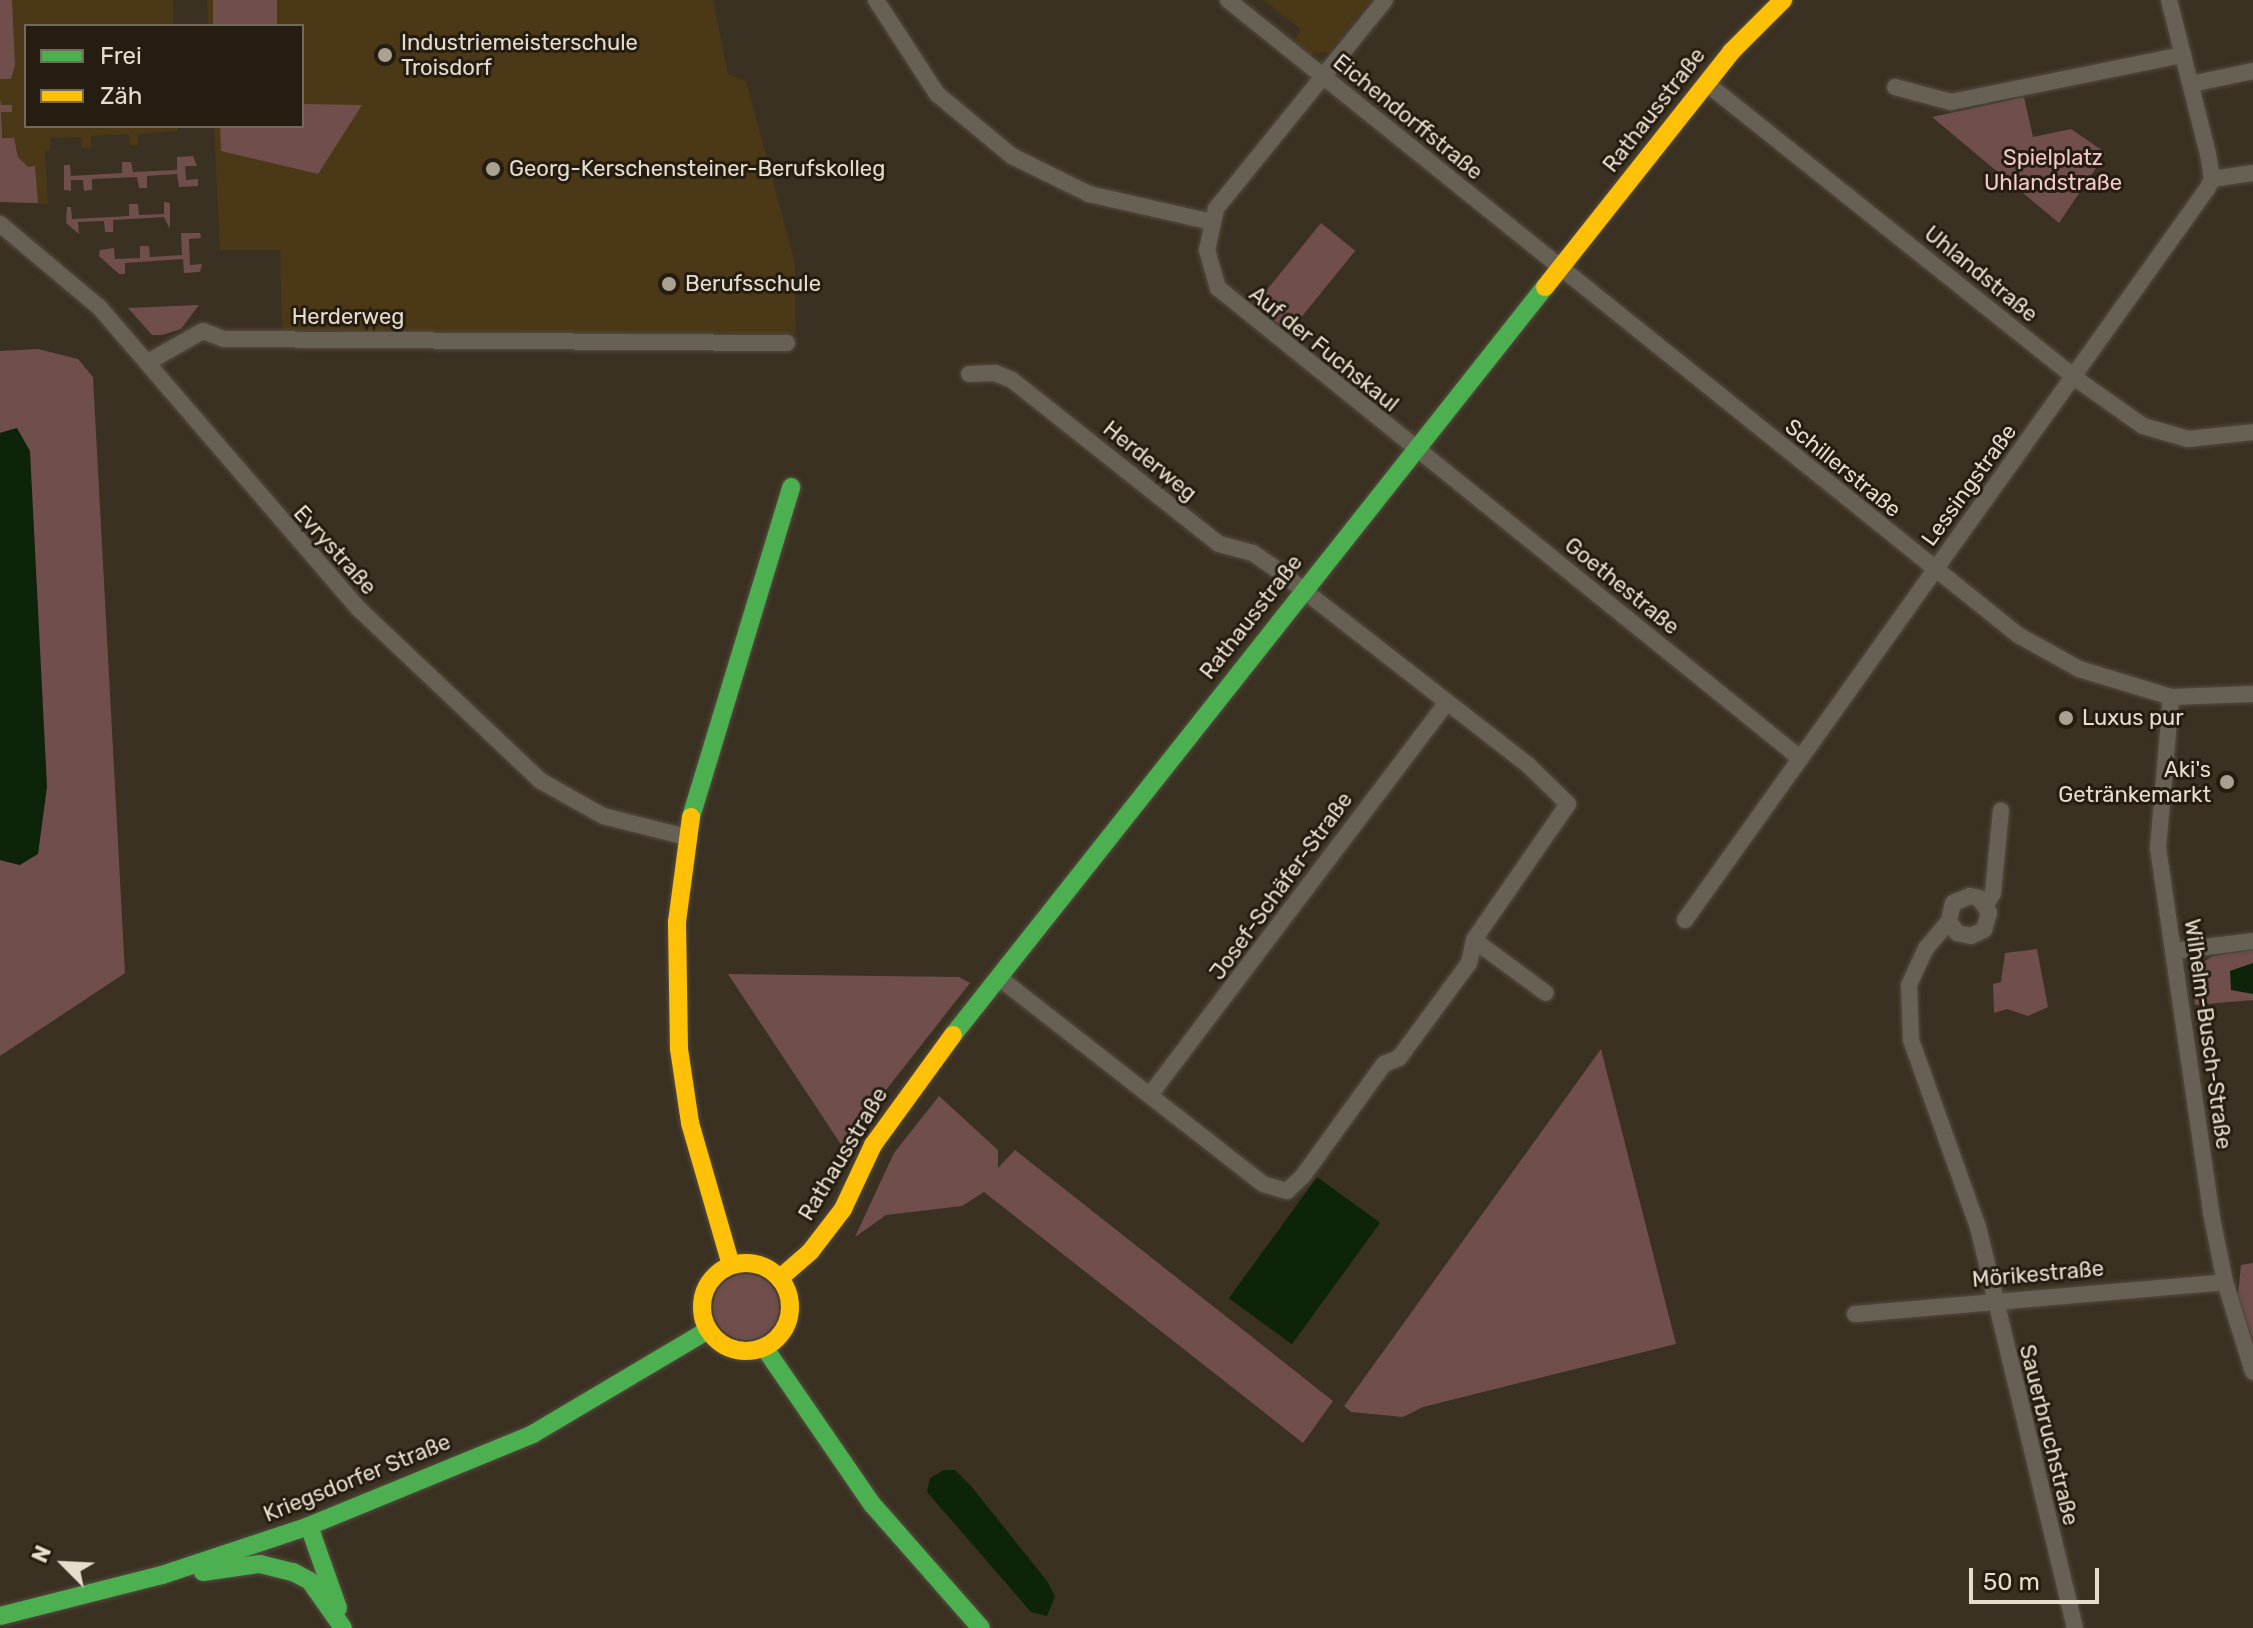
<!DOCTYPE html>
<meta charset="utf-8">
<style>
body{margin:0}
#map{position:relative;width:2253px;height:1628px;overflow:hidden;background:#3a3122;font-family:Rubik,sans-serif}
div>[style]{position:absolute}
.built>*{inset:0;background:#4a3816}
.green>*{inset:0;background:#704e4c;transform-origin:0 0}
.round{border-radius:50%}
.water>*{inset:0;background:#0e240a;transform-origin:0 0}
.roads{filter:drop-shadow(0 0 2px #544c3f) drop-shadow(0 0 2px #544c3f)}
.street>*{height:16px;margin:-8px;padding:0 8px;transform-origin:8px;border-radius:8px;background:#676155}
.fast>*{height:18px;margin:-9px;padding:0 9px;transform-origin:9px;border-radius:9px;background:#4caf50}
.slow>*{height:18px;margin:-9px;padding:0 9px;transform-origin:9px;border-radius:9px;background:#ffc107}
.slow>.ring{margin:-9px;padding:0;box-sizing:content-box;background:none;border:18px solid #ffc107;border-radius:50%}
.dots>*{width:22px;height:22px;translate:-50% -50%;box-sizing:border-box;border:4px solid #251d11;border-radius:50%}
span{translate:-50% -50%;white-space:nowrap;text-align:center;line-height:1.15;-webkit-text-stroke:6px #251d11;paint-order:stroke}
.poi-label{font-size:22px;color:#e7ddcd}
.left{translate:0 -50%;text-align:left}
.right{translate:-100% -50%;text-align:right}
.street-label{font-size:22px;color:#e7ddcd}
.park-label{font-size:22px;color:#f6c8c8}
.legend{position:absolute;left:24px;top:24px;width:280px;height:104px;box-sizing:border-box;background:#251d11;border:2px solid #736a5c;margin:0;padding:10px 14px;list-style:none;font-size:24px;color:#e7ddcd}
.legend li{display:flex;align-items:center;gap:16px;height:40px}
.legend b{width:40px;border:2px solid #736a5c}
.north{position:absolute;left:24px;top:1524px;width:80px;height:80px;-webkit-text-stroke:6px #251d11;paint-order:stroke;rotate:294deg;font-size:22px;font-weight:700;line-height:32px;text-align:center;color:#e7ddcd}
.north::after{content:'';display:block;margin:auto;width:28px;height:36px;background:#e7ddcd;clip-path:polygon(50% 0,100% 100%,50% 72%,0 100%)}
.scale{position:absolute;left:1969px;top:1568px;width:130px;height:36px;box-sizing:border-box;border:4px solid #e7ddcd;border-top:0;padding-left:10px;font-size:24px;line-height:28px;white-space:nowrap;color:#e7ddcd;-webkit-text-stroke:6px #251d11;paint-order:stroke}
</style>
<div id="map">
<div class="built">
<i style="clip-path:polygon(0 0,173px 0,174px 26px,26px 26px,26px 126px,178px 126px,178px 131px,138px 134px,138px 145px,130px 146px,129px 134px,91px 136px,91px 148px,82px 148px,81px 137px,50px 138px,50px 150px,45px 151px,48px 204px,0 202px)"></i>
<i style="clip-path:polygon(207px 0,713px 0,728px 74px,746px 81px,795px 263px,796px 334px,282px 331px,280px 250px,220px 250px,214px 126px,302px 126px,302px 26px,208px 26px)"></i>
<i style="clip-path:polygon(1264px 0,1371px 0,1329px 52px,1311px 54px,1294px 40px,1301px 30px)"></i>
</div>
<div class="green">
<i style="clip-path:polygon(0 0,12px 0,15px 65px,11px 79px,0 79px)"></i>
<i style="left:213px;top:0;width:64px;height:26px"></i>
<i style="clip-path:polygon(2024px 97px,2033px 137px,2071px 129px,2106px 153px,2059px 223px,1932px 117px)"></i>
<i style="clip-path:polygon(0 98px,1px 105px,12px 105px,12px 112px,1px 112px,2px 138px,14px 138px,18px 157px,28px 167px,35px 166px,38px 203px,0 202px)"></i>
<i style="clip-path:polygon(302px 104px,362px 105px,318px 174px,221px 151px,220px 126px,302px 126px)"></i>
<i style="clip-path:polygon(193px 156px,197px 166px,185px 166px,186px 180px,198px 179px,198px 186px,179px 187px,177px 174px,147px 176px,147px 188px,139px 188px,137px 177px,92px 179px,92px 190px,84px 191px,83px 180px,71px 180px,71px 191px,64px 190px,64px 165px,70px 165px,71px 176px,122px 173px,122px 162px,131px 162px,133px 172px,177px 170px,177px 157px)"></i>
<i style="clip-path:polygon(164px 202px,170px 203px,170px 229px,164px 217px,113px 220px,113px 232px,105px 232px,104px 221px,78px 222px,79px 234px,66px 223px,67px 207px,71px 207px,72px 219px,129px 216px,129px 204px,138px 204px,139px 215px,164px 214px)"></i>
<i style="left:1321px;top:223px;width:44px;height:105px;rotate:39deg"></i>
<i style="clip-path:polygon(181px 233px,200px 233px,201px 238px,189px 239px,190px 265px,202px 264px,200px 272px,184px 273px,183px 259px,125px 263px,125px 274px,119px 274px,99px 256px,100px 250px,114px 248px,115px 259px,140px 258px,140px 246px,149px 246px,150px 257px,182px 255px)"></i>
<i style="clip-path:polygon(199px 305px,181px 329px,162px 335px,152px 335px,128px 308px)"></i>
<i style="clip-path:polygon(38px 349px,78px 359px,93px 377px,125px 973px,0 1056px,0 860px,20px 865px,17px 428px,0 433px,0 351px)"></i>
<i style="clip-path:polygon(2037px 949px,2048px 1007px,2028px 1016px,2007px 1009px,1994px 1013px,1993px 984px,2001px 982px,2005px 953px)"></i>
<i style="clip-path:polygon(2253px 950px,2253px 1000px,2195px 1005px,2192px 983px,2198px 965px,2213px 956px)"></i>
<i style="clip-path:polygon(728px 974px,959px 977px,970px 983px,842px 1146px)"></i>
<i style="clip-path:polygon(1601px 1049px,1676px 1344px,1423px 1407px,1403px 1417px,1351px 1412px,1344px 1406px)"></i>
<i style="clip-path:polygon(939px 1096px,998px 1150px,998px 1168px,1015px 1150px,1333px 1401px,1303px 1443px,984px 1192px,962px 1206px,886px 1215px,855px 1237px,894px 1153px)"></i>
<i style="clip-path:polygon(2253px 1263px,2253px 1341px,2238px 1295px,2241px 1265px)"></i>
<i class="round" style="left:713px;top:1274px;width:66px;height:66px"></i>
</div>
<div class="water">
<i style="clip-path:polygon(17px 428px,30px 451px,47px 787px,38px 854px,20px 865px,0 860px,0 433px)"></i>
<i style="clip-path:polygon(2253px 963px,2253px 994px,2231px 990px,2230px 971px)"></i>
<i style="left:1317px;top:1177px;width:78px;height:150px;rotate:36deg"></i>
<i style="clip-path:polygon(944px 1470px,955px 1470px,971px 1486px,1047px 1581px,1055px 1596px,1047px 1616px,1031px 1612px,927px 1492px,930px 1478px)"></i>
</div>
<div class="roads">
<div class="street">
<i style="left:876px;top:0;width:112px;rotate:57deg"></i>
<i style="left:937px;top:94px;width:97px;rotate:39.6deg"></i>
<i style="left:1012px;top:156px;width:86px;rotate:26.3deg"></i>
<i style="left:1089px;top:194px;width:126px;rotate:12.8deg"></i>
<i style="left:1228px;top:0;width:1014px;rotate:38.79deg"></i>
<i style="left:2018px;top:635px;width:70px;rotate:29.1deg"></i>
<i style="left:2079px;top:669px;width:96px;rotate:16.9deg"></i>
<i style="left:2171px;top:697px;width:82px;rotate:-2.1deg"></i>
<i style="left:1385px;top:0;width:269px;rotate:129deg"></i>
<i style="left:1216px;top:209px;width:42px;rotate:102.4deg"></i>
<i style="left:1207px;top:250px;width:40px;rotate:74deg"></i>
<i style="left:1218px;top:288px;width:749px;rotate:38.93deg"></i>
<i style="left:1706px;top:83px;width:472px;rotate:38.6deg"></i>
<i style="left:2075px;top:378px;width:83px;rotate:35.2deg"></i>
<i style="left:2143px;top:426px;width:47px;rotate:16.1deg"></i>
<i style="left:2188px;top:439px;width:65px;rotate:-6.1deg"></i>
<i style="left:2191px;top:84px;width:63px;rotate:-11.8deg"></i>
<i style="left:1895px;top:87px;width:58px;rotate:15deg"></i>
<i style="left:1951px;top:102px;width:237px;rotate:-11.5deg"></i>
<i style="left:2212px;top:179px;width:41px;rotate:-8.3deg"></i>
<i style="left:0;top:224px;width:129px;rotate:40deg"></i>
<i style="left:99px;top:307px;width:400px;rotate:49.3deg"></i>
<i style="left:360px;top:610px;width:249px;rotate:43.4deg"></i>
<i style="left:541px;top:781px;width:71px;rotate:29.4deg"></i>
<i style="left:603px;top:816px;width:86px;rotate:14.2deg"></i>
<i style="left:148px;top:362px;width:63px;rotate:-29.4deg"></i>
<i style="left:203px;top:331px;width:22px;rotate:21deg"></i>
<i style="left:224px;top:339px;width:563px;rotate:0.41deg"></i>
<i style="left:969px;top:374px;width:26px;rotate:-2deg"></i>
<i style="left:995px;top:373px;width:18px;rotate:22deg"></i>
<i style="left:1012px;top:380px;width:264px;rotate:38.4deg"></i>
<i style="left:1219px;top:544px;width:35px;rotate:15deg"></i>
<i style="left:1253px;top:553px;width:38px;rotate:35deg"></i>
<i style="left:1284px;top:575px;width:308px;rotate:37.9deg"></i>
<i style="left:1527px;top:764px;width:57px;rotate:44.3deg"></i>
<i style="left:1568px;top:804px;width:165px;rotate:124.7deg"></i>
<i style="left:1474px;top:940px;width:24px;rotate:102deg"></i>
<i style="left:1469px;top:963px;width:118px;rotate:126.4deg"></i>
<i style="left:1399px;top:1058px;width:16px;rotate:158deg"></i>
<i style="left:1384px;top:1064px;width:138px;rotate:125.9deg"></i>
<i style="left:1303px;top:1176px;width:22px;rotate:137deg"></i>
<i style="left:1287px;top:1191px;width:25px;rotate:-164deg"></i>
<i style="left:1263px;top:1184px;width:336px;rotate:-142deg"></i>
<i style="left:2171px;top:697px;width:152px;rotate:94.9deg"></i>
<i style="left:2158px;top:848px;width:369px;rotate:81.7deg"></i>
<i style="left:2211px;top:1213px;width:70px;rotate:78.5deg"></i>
<i style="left:2225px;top:1282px;width:94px;rotate:72.7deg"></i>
<i style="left:1986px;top:905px;width:14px;rotate:-60deg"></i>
<i style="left:1993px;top:893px;width:83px;rotate:-84.5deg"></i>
<i style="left:1685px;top:920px;width:898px;rotate:-54.47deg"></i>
<i style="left:2207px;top:189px;width:11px;rotate:-63deg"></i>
<i style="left:2212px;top:179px;width:25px;rotate:-99deg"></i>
<i style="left:2208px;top:154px;width:159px;rotate:-104.2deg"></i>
<i style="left:1949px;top:921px;width:14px;rotate:56deg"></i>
<i style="left:1957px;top:933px;width:14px;rotate:12deg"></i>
<i style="left:1971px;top:936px;width:14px;rotate:-25deg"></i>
<i style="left:1984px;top:930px;width:18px;rotate:-74deg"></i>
<i style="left:1989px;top:913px;width:18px;rotate:-124deg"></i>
<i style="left:1979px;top:898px;width:9px;rotate:-167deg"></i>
<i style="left:1970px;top:896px;width:18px;rotate:158deg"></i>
<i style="left:1953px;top:903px;width:18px;rotate:103deg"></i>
<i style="left:1949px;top:921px;width:35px;rotate:130deg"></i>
<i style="left:1926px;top:948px;width:41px;rotate:114.7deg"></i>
<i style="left:1909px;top:985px;width:55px;rotate:87.9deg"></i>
<i style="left:1911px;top:1040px;width:199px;rotate:70.3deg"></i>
<i style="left:1978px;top:1227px;width:413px;rotate:76.4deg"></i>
<i style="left:1474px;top:940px;width:89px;rotate:36.4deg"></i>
<i style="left:2174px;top:951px;width:80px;rotate:-7.2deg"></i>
<i style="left:1150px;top:1095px;width:492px;rotate:-52.9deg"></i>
<i style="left:1855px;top:1314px;width:371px;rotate:-4.9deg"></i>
</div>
<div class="fast">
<i style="left:691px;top:817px;width:345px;rotate:-73.1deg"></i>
<i style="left:953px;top:1035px;width:954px;rotate:-51.64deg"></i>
<i style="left:764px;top:1347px;width:191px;rotate:55.5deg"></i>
<i style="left:872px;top:1504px;width:165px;rotate:48.7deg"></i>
<i style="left:309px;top:1526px;width:87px;rotate:70.5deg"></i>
<i style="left:203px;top:1572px;width:58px;rotate:-8deg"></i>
<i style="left:260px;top:1564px;width:34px;rotate:14deg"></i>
<i style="left:293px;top:1572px;width:19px;rotate:28deg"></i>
<i style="left:310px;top:1581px;width:57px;rotate:54.9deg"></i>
<i style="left:0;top:1616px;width:167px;rotate:-14.2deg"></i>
<i style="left:162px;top:1575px;width:155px;rotate:-18.4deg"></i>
<i style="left:309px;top:1526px;width:242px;rotate:-22.3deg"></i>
<i style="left:533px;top:1434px;width:204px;rotate:-30.7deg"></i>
</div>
<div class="slow">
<i style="left:1545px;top:287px;width:300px;rotate:-51.6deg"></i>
<i style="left:1731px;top:52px;width:74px;rotate:-45deg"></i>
<i style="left:691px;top:817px;width:106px;rotate:97.6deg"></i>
<i style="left:677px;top:922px;width:127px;rotate:89.1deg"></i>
<i style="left:679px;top:1049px;width:75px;rotate:81.5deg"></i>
<i style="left:690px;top:1123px;width:148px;rotate:73.9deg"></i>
<i class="ring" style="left:702px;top:1263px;width:70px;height:70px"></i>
<i style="left:780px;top:1278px;width:40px;rotate:-41deg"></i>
<i style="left:810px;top:1252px;width:54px;rotate:-52.5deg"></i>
<i style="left:843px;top:1209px;width:71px;rotate:-64.9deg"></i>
<i style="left:873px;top:1145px;width:136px;rotate:-54deg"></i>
</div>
</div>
<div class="dots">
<i style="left:385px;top:55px;background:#aaa191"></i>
<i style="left:493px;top:169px;background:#aaa191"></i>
<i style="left:669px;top:284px;background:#aaa191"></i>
<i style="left:2066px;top:718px;background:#aaa191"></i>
<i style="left:2227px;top:782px;background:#aaa191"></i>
</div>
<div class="poi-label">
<span class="left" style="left:401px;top:55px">Industriemeisterschule<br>Troisdorf</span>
<span class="left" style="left:509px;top:169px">Georg-Kerschensteiner-Berufskolleg</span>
<span class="left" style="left:685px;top:284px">Berufsschule</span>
<span class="left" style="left:2082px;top:718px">Luxus pur</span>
<span class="right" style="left:2211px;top:782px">Aki's<br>Getränkemarkt</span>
</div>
<div class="street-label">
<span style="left:1654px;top:110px;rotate:-52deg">Rathausstraße</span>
<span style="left:1408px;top:117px;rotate:39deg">Eichendorffstraße</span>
<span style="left:1981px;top:274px;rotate:39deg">Uhlandstraße</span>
<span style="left:348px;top:317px">Herderweg</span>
<span style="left:1324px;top:349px;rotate:39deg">Auf der Fuchskaul</span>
<span style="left:1150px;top:461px;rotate:39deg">Herderweg</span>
<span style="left:1843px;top:468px;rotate:39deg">Schillerstraße</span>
<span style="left:1969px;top:485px;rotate:-54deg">Lessingstraße</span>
<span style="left:335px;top:550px;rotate:48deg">Evrystraße</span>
<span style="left:1622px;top:586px;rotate:39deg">Goethestraße</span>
<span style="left:1251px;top:617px;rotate:-52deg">Rathausstraße</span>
<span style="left:1281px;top:886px;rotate:-54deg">Josef-Schäfer-Straße</span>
<span style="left:2208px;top:1034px;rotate:82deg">Wilhelm-Busch-Straße</span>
<span style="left:843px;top:1154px;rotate:-59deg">Rathausstraße</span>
<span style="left:2038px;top:1274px;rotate:-5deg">Mörikestraße</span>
<span style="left:2049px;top:1435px;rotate:76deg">Sauerbruchstraße</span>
<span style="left:357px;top:1478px;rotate:-22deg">Kriegsdorfer Straße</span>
</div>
<div class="park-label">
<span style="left:2053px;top:170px">Spielplatz<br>Uhlandstraße</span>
</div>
<ul class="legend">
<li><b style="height:10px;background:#4caf50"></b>Frei</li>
<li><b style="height:10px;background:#ffc107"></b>Zäh</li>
</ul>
<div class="north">N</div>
<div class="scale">50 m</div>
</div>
